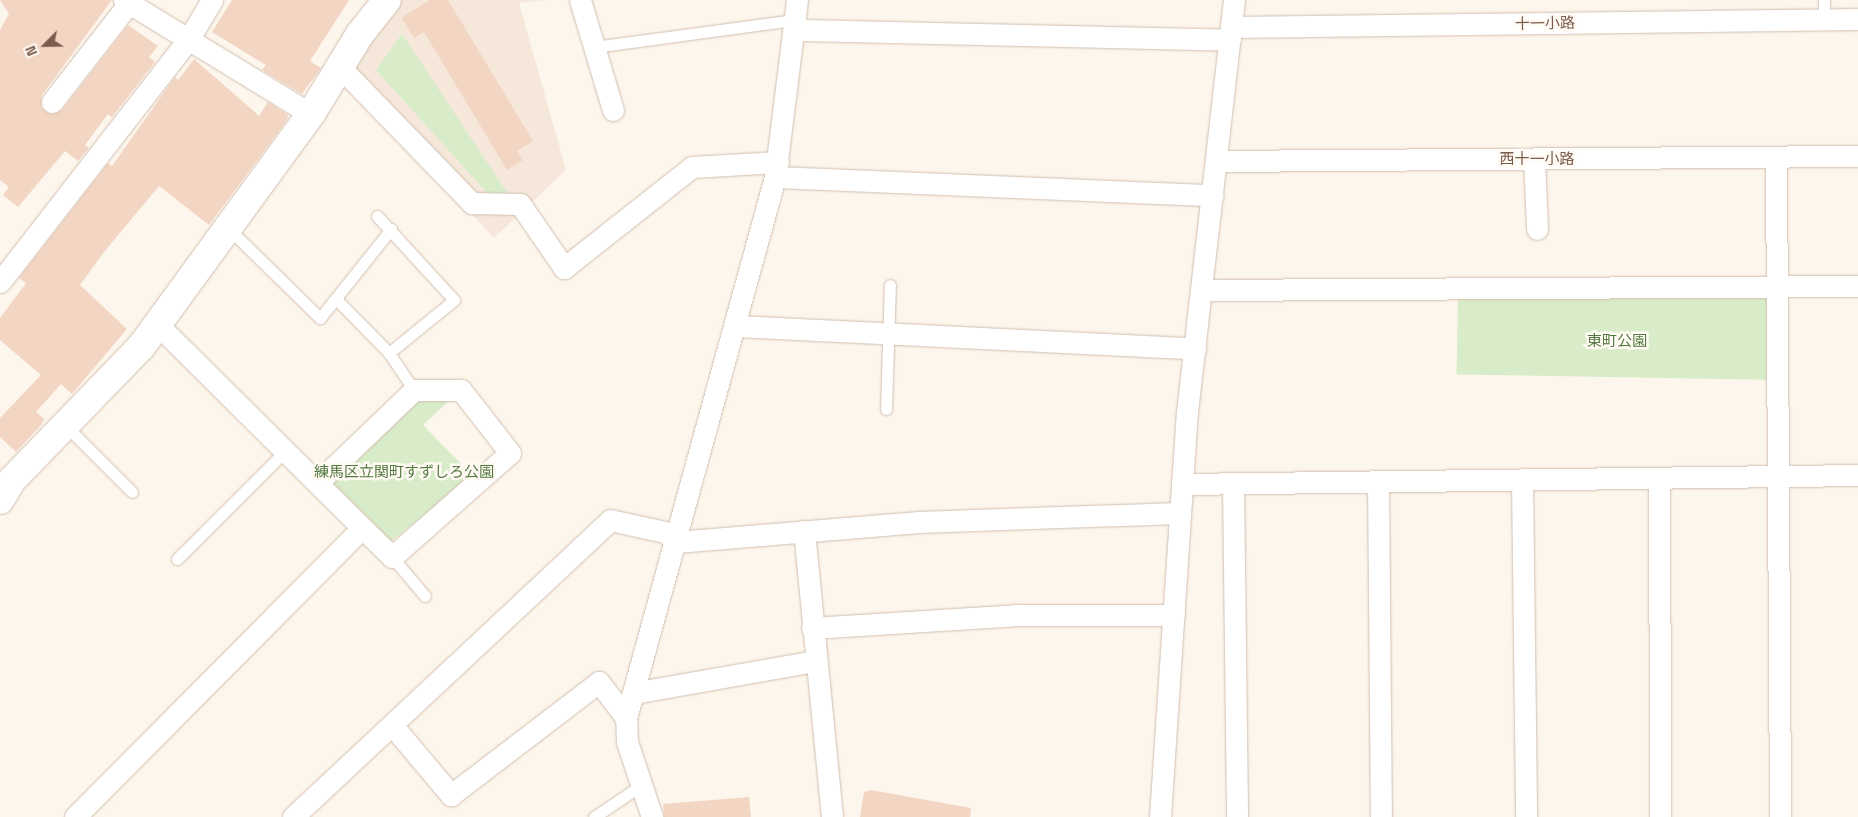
<!DOCTYPE html>
<meta charset="utf-8">
<style>
body{margin:0}
#map{position:relative;width:1858px;height:817px;overflow:hidden;background:#fdf6ec;font-family:"Space Grotesk","Noto Sans JP",sans-serif}
div>[style]{position:absolute}
.residential>*{inset:0;background:#f5e8da}
.green>*{inset:0;background:#d8ecc9;transform-origin:0 0}
.building>*{inset:0;background:#f3d5c3}
.roads{filter:drop-shadow(0 0 1px #d1beb0) drop-shadow(0 0 1px #d1beb0)}
.lane>*{height:11px;margin:-5.5px;padding:0 5.5px;transform-origin:5.5px;border-radius:5.5px;background:#fff}
.street>*{height:21px;margin:-10.5px;padding:0 10.5px;transform-origin:10.5px;border-radius:10.5px;background:#fff}
.secondary>*{height:28px;margin:-14px;padding:0 14px;transform-origin:14px;border-radius:14px;background:#fff}
span{translate:-50% -50%;white-space:nowrap;text-align:center;line-height:1.15;-webkit-text-stroke:5px #fffaf3;paint-order:stroke}
.street-label{font-size:15px;color:#7a5c4d}
.park-label{font-size:15px;color:#537a41}
.north{position:absolute;left:20px;top:20px;width:50px;height:50px;-webkit-text-stroke:4px #fffaf3;paint-order:stroke;rotate:247deg;font-size:14px;font-weight:700;line-height:20px;text-align:center;color:#7a5c4d}
.north::after{content:'';display:block;margin:auto;width:18px;height:22px;background:#7a5c4d;clip-path:polygon(50% 0,100% 100%,50% 72%,0 100%)}
</style>
<div id="map">
<div class="residential">
<i style="clip-path:polygon(401px 0,545px 0,519px 3px,566px 170px,494px 238px,344px 78px)"></i>
</div>
<div class="green">
<i style="clip-path:polygon(402px 34px,512px 200px,490px 196px,376px 70px)"></i>
<i style="left:1778px;top:298px;width:82px;height:320px;rotate:91deg"></i>
<i style="clip-path:polygon(454px 396px,423px 425px,473px 476px,385px 546px,329px 483px,416px 397px)"></i>
</div>
<div class="building">
<i style="clip-path:polygon(0 0,112px 0,42px 95px,41px 107px,50px 114px,62px 110px,128px 25px,158px 46px,149px 57px,155px 62px,112px 117px,108px 114px,85px 145px,89px 148px,78px 161px,65px 151px,18px 207px,3px 195px,9px 187px,0 180px,0 30px,9px 14px)"></i>
<i style="clip-path:polygon(232px 0,349px 0,310px 61px,321px 68px,302px 94px,262px 70px,266px 65px,212px 32px)"></i>
<i style="clip-path:polygon(430px 0,448px 0,533px 141px,517px 151px,523px 160px,507px 170px,424px 32px,414px 38px,401px 18px)"></i>
<i style="clip-path:polygon(194px 59px,259px 116px,268px 102px,288px 115px,287px 120px,209px 225px,159px 186px,104px 252px,80px 285px,127px 329px,72px 394px,61px 384px,36px 412px,44px 419px,42px 424px,16px 452px,0 437px,0 418px,41px 375px,0 340px,0 318px,26px 283px,19px 278px,108px 163px,112px 166px,175px 77px,178px 80px)"></i>
<i style="clip-path:polygon(871px 790px,971px 808px,970px 817px,860px 817px,864px 792px)"></i>
<i style="clip-path:polygon(749px 797px,751px 817px,664px 817px,663px 804px)"></i>
</div>
<div class="roads">
<div class="lane">
<i style="left:1824px;top:0;width:19px;rotate:90deg"></i>
<i style="left:594px;top:47px;width:195px;rotate:-7.7deg"></i>
<i style="left:787px;top:21px;width:9px;rotate:21deg"></i>
<i style="left:377px;top:216px;width:114px;rotate:47.5deg"></i>
<i style="left:454px;top:300px;width:84px;rotate:140.8deg"></i>
<i style="left:228px;top:228px;width:129px;rotate:44.4deg"></i>
<i style="left:320px;top:318px;width:114px;rotate:-51.4deg"></i>
<i style="left:336px;top:299px;width:76px;rotate:45.5deg"></i>
<i style="left:389px;top:353px;width:45px;rotate:56deg"></i>
<i style="left:886px;top:409px;width:124px;rotate:-88.2deg"></i>
<i style="left:64px;top:424px;width:96px;rotate:45deg"></i>
<i style="left:392px;top:557px;width:51px;rotate:49.8deg"></i>
<i style="left:177px;top:559px;width:153px;rotate:-45deg"></i>
<i style="left:594px;top:817px;width:55px;rotate:-34deg"></i>
</div>
<div class="street">
<i style="left:124px;top:0;width:219px;rotate:31.4deg"></i>
<i style="left:580px;top:0;width:115px;rotate:73.3deg"></i>
<i style="left:795px;top:24px;width:10px;rotate:37deg"></i>
<i style="left:803px;top:30px;width:427px;rotate:1.3deg"></i>
<i style="left:1231px;top:27px;width:627px;rotate:-0.73deg"></i>
<i style="left:340px;top:67px;width:190px;rotate:45.9deg"></i>
<i style="left:472px;top:203px;width:48px;rotate:1.2deg"></i>
<i style="left:520px;top:204px;width:78px;rotate:55.5deg"></i>
<i style="left:564px;top:268px;width:163px;rotate:-38.3deg"></i>
<i style="left:692px;top:167px;width:86px;rotate:-3.3deg"></i>
<i style="left:52px;top:102px;width:125px;rotate:-52.1deg"></i>
<i style="left:1776px;top:158px;width:659px;rotate:89.65deg"></i>
<i style="left:1534px;top:159px;width:70px;rotate:87.5deg"></i>
<i style="left:1216px;top:161px;width:642px;rotate:-0.45deg"></i>
<i style="left:775px;top:177px;width:438px;rotate:2.4deg"></i>
<i style="left:0;top:282px;width:306px;rotate:-52.2deg"></i>
<i style="left:188px;top:40px;width:47px;rotate:-59deg"></i>
<i style="left:1201px;top:290px;width:657px;rotate:-0.35deg"></i>
<i style="left:157px;top:324px;width:226px;rotate:44.8deg"></i>
<i style="left:317px;top:483px;width:105px;rotate:44.6deg"></i>
<i style="left:392px;top:557px;width:157px;rotate:-41.4deg"></i>
<i style="left:510px;top:453px;width:80px;rotate:-127.9deg"></i>
<i style="left:461px;top:390px;width:47px;rotate:180deg"></i>
<i style="left:414px;top:390px;width:134px;rotate:136.2deg"></i>
<i style="left:737px;top:326px;width:459px;rotate:2.8deg"></i>
<i style="left:1659px;top:478px;width:339px;rotate:89.8deg"></i>
<i style="left:1522px;top:479px;width:338px;rotate:89.3deg"></i>
<i style="left:1378px;top:481px;width:336px;rotate:89.5deg"></i>
<i style="left:1182px;top:484px;width:676px;rotate:-0.76deg"></i>
<i style="left:1233px;top:484px;width:333px;rotate:89.3deg"></i>
<i style="left:804px;top:531px;width:287px;rotate:84.4deg"></i>
<i style="left:812px;top:628px;width:204px;rotate:-3.6deg"></i>
<i style="left:1016px;top:615px;width:158px"></i>
<i style="left:633px;top:693px;width:184px;rotate:-10deg"></i>
<i style="left:392px;top:725px;width:92px;rotate:49.9deg"></i>
<i style="left:451px;top:795px;width:186px;rotate:-37.4deg"></i>
<i style="left:599px;top:682px;width:45px;rotate:53.1deg"></i>
<i style="left:75px;top:817px;width:407px;rotate:-45.2deg"></i>
<i style="left:293px;top:817px;width:434px;rotate:-43.1deg"></i>
<i style="left:610px;top:520px;width:56px;rotate:12.3deg"></i>
<i style="left:665px;top:532px;width:15px;rotate:42deg"></i>
<i style="left:676px;top:542px;width:244px;rotate:-4.7deg"></i>
<i style="left:919px;top:522px;width:260px;rotate:-2deg"></i>
<i style="left:652px;top:817px;width:79px;rotate:-108.4deg"></i>
<i style="left:627px;top:742px;width:24px;rotate:-92deg"></i>
<i style="left:626px;top:718px;width:561px;rotate:-74.6deg"></i>
<i style="left:775px;top:177px;width:178px;rotate:-82.9deg"></i>
<i style="left:1160px;top:817px;width:406px;rotate:-86.2deg"></i>
<i style="left:1187px;top:412px;width:415px;rotate:-83.5deg"></i>
</div>
<div class="secondary">
<i style="left:0;top:500px;width:23px;rotate:-59deg"></i>
<i style="left:12px;top:480px;width:185px;rotate:-45.9deg"></i>
<i style="left:141px;top:347px;width:288px;rotate:-53.9deg"></i>
<i style="left:311px;top:114px;width:94px;rotate:-58.5deg"></i>
<i style="left:360px;top:34px;width:43px;rotate:-51.5deg"></i>
</div>
</div>
<div class="street-label">
<span style="left:1545px;top:23px;rotate:-1deg">十一小路</span>
<span style="left:1537px;top:159px">西十一小路</span>
</div>
<div class="park-label">
<span style="left:1617px;top:341px">東町公園</span>
<span style="left:404px;top:472px">練馬区立関町すずしろ公園</span>
</div>
<div class="north">N</div>
</div>
